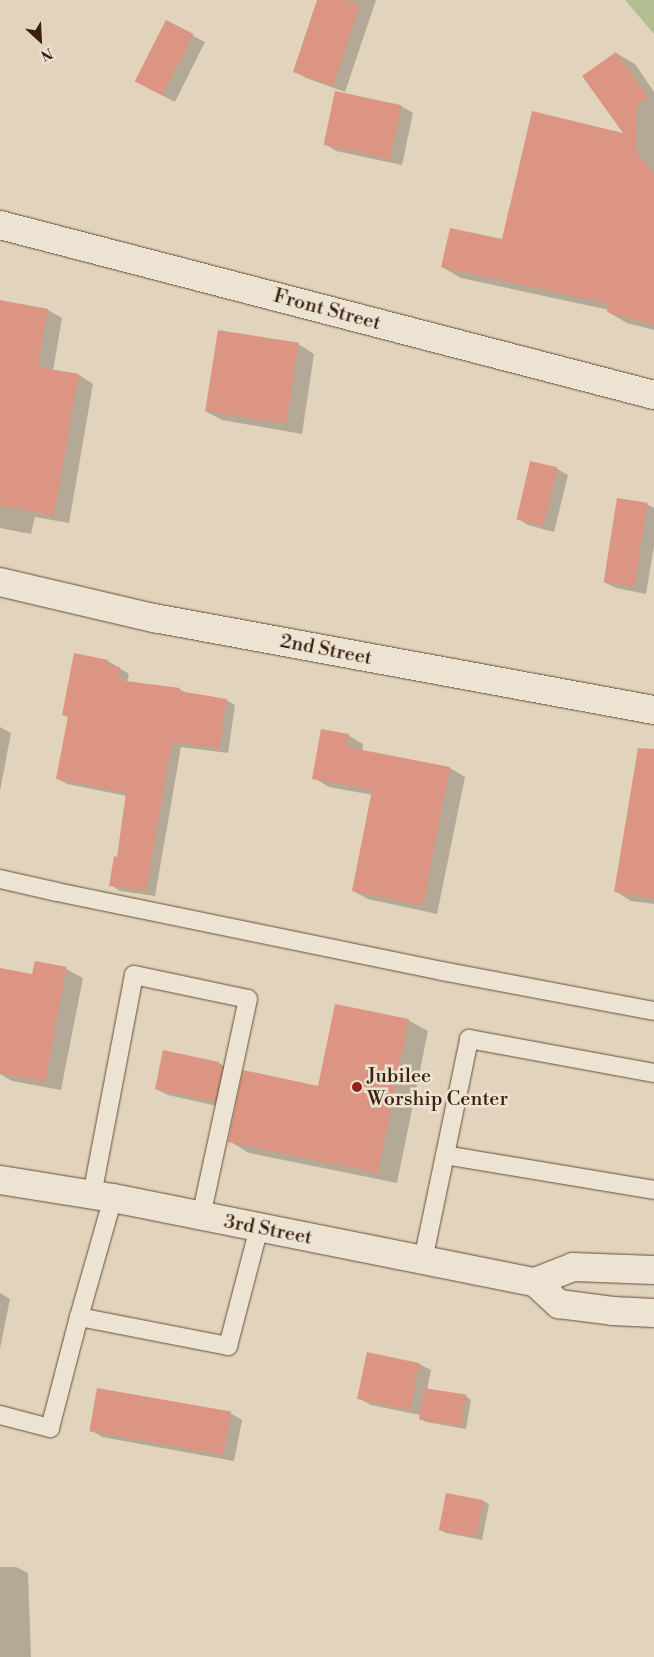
<!DOCTYPE html>
<style>
body{margin:0}
#map{position:relative;width:654px;height:1657px;overflow:hidden;background:#e2d4bc;font-family:"Libre Bodoni",serif}
div>[style]{position:absolute}
.green>*{inset:0;background:#b2bd92}
.shadow>*{inset:0;background:#0003}
.building>*{inset:0;background:#db9582;transform-origin:0 0}
.roads{filter:drop-shadow(0 0 1px #664d3a) drop-shadow(0 0 1px #664d3a)}
.service>*{height:18px;margin:-9px;padding:0 9px;transform-origin:9px;border-radius:9px;background:#ece3d3}
.minor>*{height:28px;margin:-14px;padding:0 14px;transform-origin:14px;border-radius:14px;background:#ece3d3}
.tertiary>*{height:28px;margin:-14px;padding:0 14px;transform-origin:14px;border-radius:14px;background:#ece3d3}
.dots>*{width:14px;height:14px;translate:-50% -50%;box-sizing:border-box;border:2px solid #ece3d3;border-radius:50%}
span{translate:-50% -50%;white-space:nowrap;text-align:center;line-height:1.15;-webkit-text-stroke:5px #ece3d3;paint-order:stroke}
.street-label{font-size:20px;color:#3c200e}
.poi-label{font-size:20px;color:#3c200e}
.left{translate:0 -50%;text-align:left}
.north{position:absolute;left:15px;top:15px;width:50px;height:50px;-webkit-text-stroke:4px #ece3d3;paint-order:stroke;rotate:155deg;font-size:14px;font-weight:700;line-height:20px;text-align:center;color:#3c200e}
.north::after{content:'';display:block;margin:auto;width:18px;height:22px;background:#3c200e;clip-path:polygon(50% 0,100% 100%,50% 72%,0 100%)}
</style>
<div id="map">
<div class="green">
<i style="clip-path:polygon(625px 0,654px 0,654px 34px)"></i>
</div>
<div class="shadow">
<i style="clip-path:polygon(318px 0,376px 0,345px 92px,306px 78px,295px 72px)"></i>
<i style="clip-path:polygon(166px 22px,205px 42px,175px 102px,148px 88px)"></i>
<i style="clip-path:polygon(616px 53px,635px 64px,654px 92px,654px 330px,627px 323px,608px 312px,609px 310px,461px 278px,442px 267px,503px 241px,626px 135px)"></i>
<i style="clip-path:polygon(401px 106px,413px 113px,402px 165px,336px 151px,325px 144px)"></i>
<i style="clip-path:polygon(0 302px,48px 310px,62px 318px,53px 371px,79px 375px,93px 384px,69px 523px,35px 517px,31px 534px,0 528px)"></i>
<i style="clip-path:polygon(298px 344px,314px 354px,302px 434px,222px 420px,205px 411px)"></i>
<i style="clip-path:polygon(556px 468px,568px 475px,554px 532px,528px 525px,517px 518px)"></i>
<i style="clip-path:polygon(618px 499px,648px 505px,654px 508px,654px 546px,646px 594px,616px 588px,604px 582px)"></i>
<i style="clip-path:polygon(75px 655px,108px 661px,129px 674px,127px 682px,179px 689px,186px 693px,226px 700px,235px 705px,228px 753px,181px 747px,155px 896px,120px 891px,111px 885px,118px 858px,127px 796px,67px 784px,58px 779px,69px 718px,63px 715px)"></i>
<i style="clip-path:polygon(0 727px,11px 733px,0 791px)"></i>
<i style="clip-path:polygon(348px 735px,363px 744px,362px 751px,450px 768px,465px 777px,437px 914px,368px 899px,353px 891px,373px 795px,329px 787px,314px 778px)"></i>
<i style="clip-path:polygon(654px 781px,654px 904px,631px 901px,615px 891px)"></i>
<i style="clip-path:polygon(0 969px,33px 976px,66px 969px,83px 978px,61px 1090px,12px 1081px,0 1074px)"></i>
<i style="clip-path:polygon(408px 1020px,428px 1031px,397px 1183px,249px 1153px,229px 1141px,319px 1088px)"></i>
<i style="clip-path:polygon(219px 1063px,230px 1070px,226px 1108px,168px 1095px,156px 1089px)"></i>
<i style="clip-path:polygon(0 1293px,10px 1299px,0 1349px)"></i>
<i style="clip-path:polygon(419px 1364px,431px 1370px,427px 1390px,466px 1396px,471px 1400px,466px 1429px,426px 1422px,420px 1419px,420px 1415px,371px 1405px,360px 1399px)"></i>
<i style="clip-path:polygon(230px 1413px,242px 1420px,234px 1461px,102px 1437px,91px 1430px)"></i>
<i style="clip-path:polygon(447px 1494px,483px 1501px,489px 1504px,482px 1540px,446px 1533px,440px 1529px)"></i>
<i style="clip-path:polygon(0 1567px,16px 1567px,28px 1573px,31px 1657px,0 1657px)"></i>
</div>
<div class="building">
<i style="clip-path:polygon(317px 0,345px 0,360px 5px,333px 86px,293px 72px)"></i>
<i style="left:166px;top:20px;width:31px;height:69px;rotate:27deg"></i>
<i style="clip-path:polygon(616px 52px,648px 97px,637px 104px,636px 151px,654px 174px,654px 325px,607px 312px,609px 304px,441px 267px,450px 228px,502px 239px,532px 111px,623px 133px,582px 76px)"></i>
<i style="left:335px;top:91px;width:68px;height:55px;rotate:12deg"></i>
<i style="clip-path:polygon(0 300px,48px 309px,38px 367px,79px 374px,54px 516px,0 505px)"></i>
<i style="left:218px;top:330px;width:82px;height:82px;rotate:9deg"></i>
<i style="left:530px;top:461px;width:28px;height:60px;rotate:13deg"></i>
<i style="left:617px;top:498px;width:31px;height:85px;rotate:9deg"></i>
<i style="clip-path:polygon(74px 653px,108px 660px,108px 665px,120px 667px,118px 680px,180px 688px,179px 691px,227px 699px,219px 749px,172px 742px,146px 891px,109px 886px,114px 856px,117px 857px,126px 793px,56px 779px,68px 716px,62px 715px)"></i>
<i style="clip-path:polygon(321px 729px,349px 734px,347px 747px,450px 767px,423px 906px,352px 891px,372px 790px,312px 779px)"></i>
<i style="clip-path:polygon(638px 748px,654px 749px,654px 899px,614px 892px)"></i>
<i style="clip-path:polygon(35px 961px,67px 967px,45px 1082px,0 1073px,0 968px,32px 974px)"></i>
<i style="clip-path:polygon(335px 1004px,409px 1019px,378px 1173px,228px 1142px,243px 1070px,318px 1086px)"></i>
<i style="clip-path:polygon(163px 1050px,219px 1062px,218px 1065px,223px 1066px,215px 1102px,155px 1089px)"></i>
<i style="left:367px;top:1352px;width:54px;height:48px;rotate:12deg"></i>
<i style="left:97px;top:1388px;width:136px;height:44px;rotate:10deg"></i>
<i style="left:424px;top:1388px;width:43px;height:32px;rotate:9deg"></i>
<i style="left:446px;top:1493px;width:38px;height:38px;rotate:11deg"></i>
</div>
<div class="roads">
<div class="service">
<i style="left:0;top:879px;width:58px;rotate:12.8deg"></i>
<i style="left:57px;top:892px;width:393px;rotate:11.6deg"></i>
<i style="left:442px;top:971px;width:216px;rotate:10.7deg"></i>
<i style="left:445px;top:1155px;width:212px;rotate:9.5deg"></i>
<i style="left:92px;top:1195px;width:224px;rotate:-79.2deg"></i>
<i style="left:134px;top:975px;width:116px;rotate:11.9deg"></i>
<i style="left:248px;top:999px;width:222px;rotate:102.2deg"></i>
<i style="left:423px;top:1260px;width:226px;rotate:-78.2deg"></i>
<i style="left:469px;top:1039px;width:188px;rotate:10.4deg"></i>
<i style="left:79px;top:1317px;width:124px;rotate:-74.1deg"></i>
<i style="left:0;top:1415px;width:52px;rotate:14.6deg"></i>
<i style="left:50px;top:1428px;width:115px;rotate:-75.4deg"></i>
<i style="left:79px;top:1317px;width:152px;rotate:11deg"></i>
<i style="left:228px;top:1346px;width:122px;rotate:-75.3deg"></i>
</div>
<div class="minor">
<i style="left:0;top:225px;width:676px;rotate:14.57deg"></i>
<i style="left:0;top:582px;width:158px;rotate:13.2deg"></i>
<i style="left:154px;top:618px;width:508px;rotate:10.43deg"></i>
</div>
<div class="tertiary">
<i style="left:0;top:1180px;width:114px;rotate:9.1deg"></i>
<i style="left:113px;top:1198px;width:430px;rotate:11.3deg"></i>
<i style="left:535px;top:1282px;width:33px;rotate:43deg"></i>
<i style="left:559px;top:1304px;width:54px;rotate:7.4deg"></i>
<i style="left:613px;top:1311px;width:41px;rotate:2.8deg"></i>
<i style="left:535px;top:1282px;width:41px;rotate:-21.5deg"></i>
<i style="left:573px;top:1267px;width:81px;rotate:2.1deg"></i>
</div>
</div>
<div class="dots">
<i style="left:357px;top:1087px;background:#8f2418"></i>
</div>
<div class="street-label">
<span style="left:327px;top:310px;rotate:15deg">Front Street</span>
<span style="left:326px;top:650px;rotate:11deg">2nd Street</span>
<span style="left:268px;top:1230px;rotate:11deg">3rd Street</span>
</div>
<div class="poi-label">
<span class="left" style="left:367px;top:1088px">Jubilee<br>Worship Center</span>
</div>
<div class="north">N</div>
</div>
